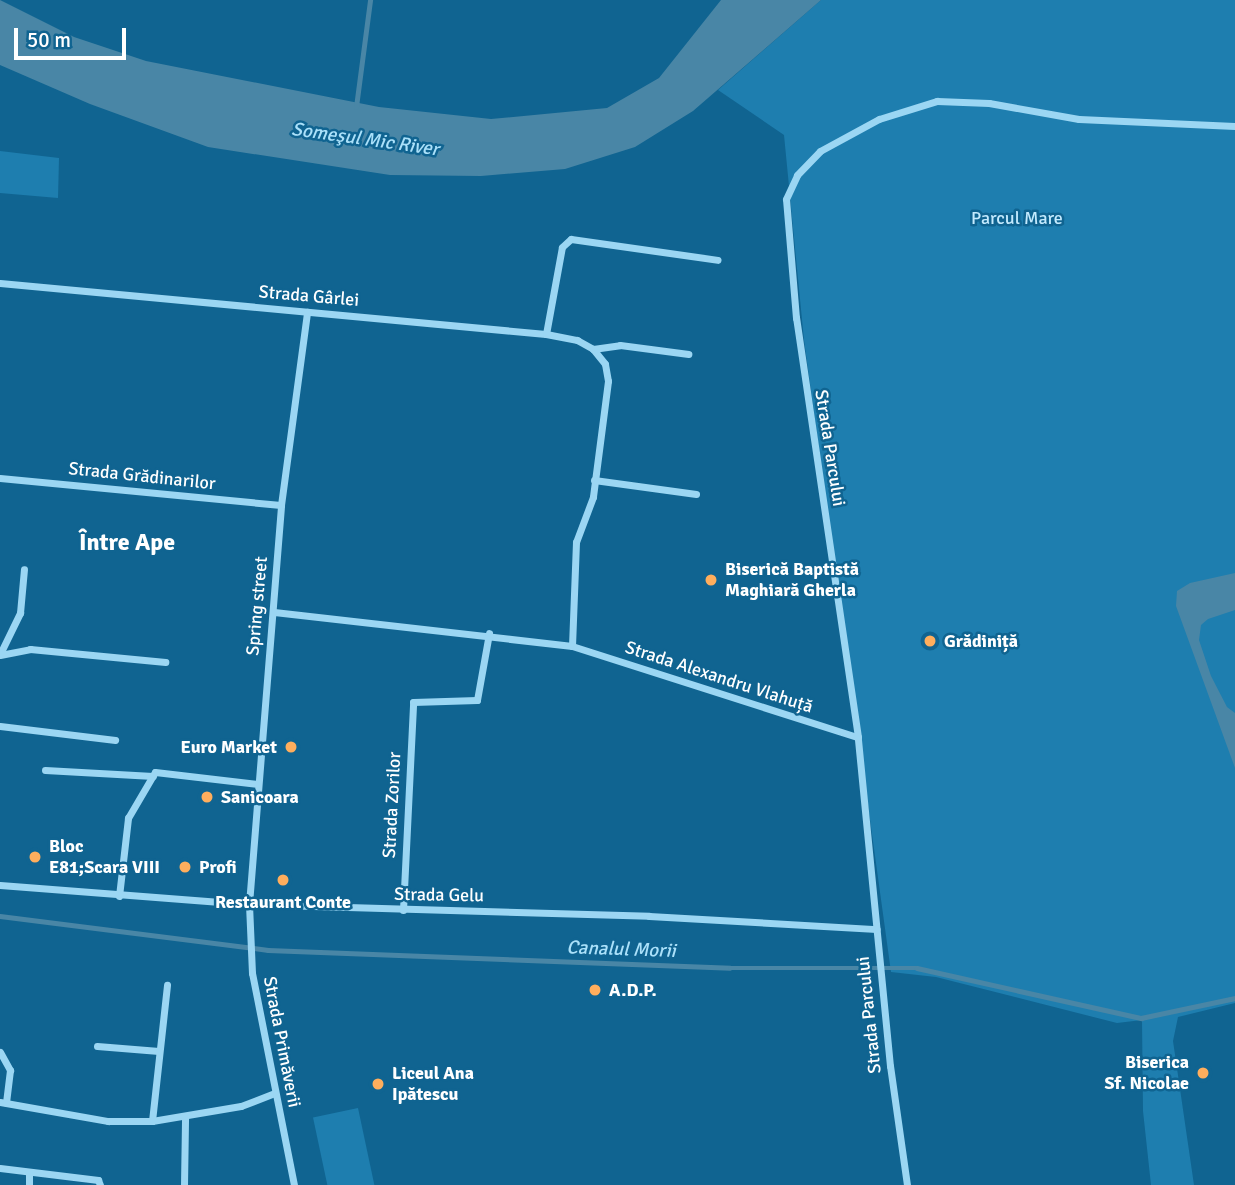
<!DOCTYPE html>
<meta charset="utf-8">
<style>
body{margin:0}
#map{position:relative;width:1235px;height:1185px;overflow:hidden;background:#106491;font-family:Signika,sans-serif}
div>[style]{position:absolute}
.green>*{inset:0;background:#1e7eaf;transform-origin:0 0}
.water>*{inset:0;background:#4986a6}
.stream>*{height:4.5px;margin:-2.25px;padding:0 2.25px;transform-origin:2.25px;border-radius:2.25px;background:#4986a6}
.street>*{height:7px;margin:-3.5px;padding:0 3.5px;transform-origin:3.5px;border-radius:3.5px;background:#9bd6f3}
.dots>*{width:19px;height:19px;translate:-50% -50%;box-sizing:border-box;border:4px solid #106491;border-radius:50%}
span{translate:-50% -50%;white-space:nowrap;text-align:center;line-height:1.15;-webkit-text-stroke:5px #106491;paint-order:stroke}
.park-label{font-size:18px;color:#c3eafe}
.street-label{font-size:18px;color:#fff}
.poi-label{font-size:18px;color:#fff;font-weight:700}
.left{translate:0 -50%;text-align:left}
.right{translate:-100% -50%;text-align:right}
.water-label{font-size:19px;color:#abe1fa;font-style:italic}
.district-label{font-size:24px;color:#fff;font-weight:700}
.scale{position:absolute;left:14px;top:28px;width:112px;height:32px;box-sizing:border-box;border:4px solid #fff;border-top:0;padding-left:9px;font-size:21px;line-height:24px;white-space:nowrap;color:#fff;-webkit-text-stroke:5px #106491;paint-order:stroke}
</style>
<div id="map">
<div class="green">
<i style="clip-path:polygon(821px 0,1235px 0,1235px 1003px,1178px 1017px,1173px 1041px,1194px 1185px,1151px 1185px,1143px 1111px,1142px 1020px,1117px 1023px,936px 977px,891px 972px,804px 340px,784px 135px,718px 90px)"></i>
<i style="clip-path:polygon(0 151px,59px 158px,58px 198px,0 193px)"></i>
<i style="left:358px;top:1108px;width:79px;height:46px;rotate:78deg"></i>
</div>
<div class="water">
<i style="clip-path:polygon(0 0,74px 37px,146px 61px,379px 107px,491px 119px,607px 108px,659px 78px,721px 0,821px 0,693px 111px,635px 147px,565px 169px,481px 176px,390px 175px,208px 147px,90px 104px,0 65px)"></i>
<i style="clip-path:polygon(1235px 573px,1235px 610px,1208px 619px,1201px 625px,1199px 640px,1211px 676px,1227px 707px,1235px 713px,1235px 768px,1176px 606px,1177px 591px,1190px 583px)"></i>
</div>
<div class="stream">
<i style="left:356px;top:107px;width:108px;rotate:-82.5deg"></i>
<i style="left:0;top:916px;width:270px;rotate:7.2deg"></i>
<i style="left:268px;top:950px;width:462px;rotate:2.2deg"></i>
<i style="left:730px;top:968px;width:187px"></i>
<i style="left:917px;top:968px;width:230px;rotate:12.6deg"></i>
<i style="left:1141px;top:1018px;width:96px;rotate:-12deg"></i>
</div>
<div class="street">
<i style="left:0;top:283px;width:548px;rotate:5.34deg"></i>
<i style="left:546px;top:334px;width:32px;rotate:11deg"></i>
<i style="left:577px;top:340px;width:18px;rotate:29deg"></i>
<i style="left:593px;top:349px;width:19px;rotate:51deg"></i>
<i style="left:605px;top:364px;width:17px;rotate:80deg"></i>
<i style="left:608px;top:381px;width:117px;rotate:97.4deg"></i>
<i style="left:593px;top:497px;width:48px;rotate:110.7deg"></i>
<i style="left:576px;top:542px;width:104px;rotate:92.2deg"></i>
<i style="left:546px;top:334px;width:88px;rotate:-79.6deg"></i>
<i style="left:562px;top:247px;width:12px;rotate:-42deg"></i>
<i style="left:571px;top:239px;width:148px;rotate:8.1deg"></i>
<i style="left:593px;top:349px;width:27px;rotate:-8deg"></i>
<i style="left:620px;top:345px;width:69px;rotate:7.5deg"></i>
<i style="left:0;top:478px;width:282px;rotate:5.5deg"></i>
<i style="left:594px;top:480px;width:103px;rotate:7.8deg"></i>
<i style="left:274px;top:612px;width:300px;rotate:6.5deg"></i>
<i style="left:572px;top:646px;width:300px;rotate:17.7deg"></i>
<i style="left:0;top:654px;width:46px;rotate:-64deg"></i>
<i style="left:20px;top:613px;width:44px;rotate:-84.8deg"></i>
<i style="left:0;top:655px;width:31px;rotate:-11deg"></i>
<i style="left:30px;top:649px;width:136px;rotate:5.5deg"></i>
<i style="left:0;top:726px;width:116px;rotate:6.9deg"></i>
<i style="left:45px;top:770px;width:108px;rotate:3.2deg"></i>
<i style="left:0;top:885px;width:250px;rotate:4.4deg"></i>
<i style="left:249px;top:904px;width:400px;rotate:1.7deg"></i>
<i style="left:649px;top:916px;width:228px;rotate:3.3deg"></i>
<i style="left:119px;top:896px;width:79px;rotate:-83.4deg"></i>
<i style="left:128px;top:818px;width:53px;rotate:-59.6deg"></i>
<i style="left:155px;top:772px;width:103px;rotate:6.7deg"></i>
<i style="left:403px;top:910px;width:208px;rotate:-87.2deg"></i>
<i style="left:413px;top:702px;width:64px;rotate:-1.8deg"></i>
<i style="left:477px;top:700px;width:68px;rotate:-79.8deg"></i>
<i style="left:97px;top:1046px;width:62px;rotate:4.6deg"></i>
<i style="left:0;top:1052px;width:21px;rotate:61deg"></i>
<i style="left:10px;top:1070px;width:33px;rotate:97deg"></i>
<i style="left:0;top:1102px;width:110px;rotate:10deg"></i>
<i style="left:108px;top:1121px;width:44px"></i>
<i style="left:152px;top:1121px;width:90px;rotate:-9.6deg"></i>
<i style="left:241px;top:1106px;width:36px;rotate:-21deg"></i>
<i style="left:152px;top:1121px;width:137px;rotate:-83.7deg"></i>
<i style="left:0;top:1168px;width:99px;rotate:7deg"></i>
<i style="left:98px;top:1180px;width:5px;rotate:68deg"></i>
<i style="left:29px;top:1185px;width:13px;rotate:-90deg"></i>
<i style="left:184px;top:1185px;width:67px;rotate:-89.1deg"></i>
<i style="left:294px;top:1185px;width:216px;rotate:-101.2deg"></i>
<i style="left:252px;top:973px;width:69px;rotate:-92.5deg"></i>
<i style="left:249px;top:904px;width:400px;rotate:-85.4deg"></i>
<i style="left:281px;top:505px;width:195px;rotate:-82.3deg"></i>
<i style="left:907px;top:1185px;width:120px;rotate:-98.1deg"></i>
<i style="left:890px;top:1066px;width:331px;rotate:-95.6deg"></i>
<i style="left:858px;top:737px;width:424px;rotate:-98.4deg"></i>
<i style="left:796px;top:318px;width:119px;rotate:-94.8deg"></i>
<i style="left:786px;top:199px;width:26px;rotate:-65deg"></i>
<i style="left:797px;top:175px;width:33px;rotate:-46deg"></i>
<i style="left:820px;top:151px;width:67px;rotate:-28.5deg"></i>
<i style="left:879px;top:119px;width:61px;rotate:-17.2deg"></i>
<i style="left:937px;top:101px;width:52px;rotate:2.2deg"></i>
<i style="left:989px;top:103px;width:91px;rotate:10.1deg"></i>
<i style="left:1079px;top:119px;width:156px;rotate:2.6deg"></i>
</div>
<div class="dots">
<i style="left:711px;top:580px;background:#ffae5d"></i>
<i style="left:930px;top:641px;background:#ffae5d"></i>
<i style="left:291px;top:747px;background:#ffae5d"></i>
<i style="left:207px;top:797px;background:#ffae5d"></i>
<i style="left:35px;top:857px;background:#ffae5d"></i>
<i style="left:185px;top:867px;background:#ffae5d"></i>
<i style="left:283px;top:880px;background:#ffae5d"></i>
<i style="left:595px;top:990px;background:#ffae5d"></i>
<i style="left:1203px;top:1073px;background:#ffae5d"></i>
<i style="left:378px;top:1084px;background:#ffae5d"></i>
</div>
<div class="park-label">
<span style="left:1017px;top:218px">Parcul Mare</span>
</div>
<div class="street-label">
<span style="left:309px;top:296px;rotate:5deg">Strada Gârlei</span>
<span style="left:830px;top:448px;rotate:81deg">Strada Parcului</span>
<span style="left:142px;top:476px;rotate:6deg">Strada Grădinarilor</span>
<span style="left:257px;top:606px;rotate:-85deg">Spring street</span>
<span style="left:719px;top:677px;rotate:18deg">Strada Alexandru Vlahuță</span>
<span style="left:392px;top:805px;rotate:-87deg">Strada Zorilor</span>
<span style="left:439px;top:895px;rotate:1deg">Strada Gelu</span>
<span style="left:869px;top:1015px;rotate:-96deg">Strada Parcului</span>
<span style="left:282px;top:1042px;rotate:79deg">Strada Primăverii</span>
</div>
<div class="poi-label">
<span class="left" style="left:725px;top:580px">Biserică Baptistă<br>Maghiară Gherla</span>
<span class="left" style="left:944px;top:641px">Grădiniță</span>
<span class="right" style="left:277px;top:747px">Euro Market</span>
<span class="left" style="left:221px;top:797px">Sanicoara</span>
<span class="left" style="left:49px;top:857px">Bloc<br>E81;Scara VIII</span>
<span class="left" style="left:199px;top:867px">Profi</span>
<span style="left:283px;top:902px">Restaurant Conte</span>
<span class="left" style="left:609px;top:990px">A.D.P.</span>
<span class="right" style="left:1189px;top:1073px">Biserica<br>Sf. Nicolae</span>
<span class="left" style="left:392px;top:1084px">Liceul Ana<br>Ipătescu</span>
</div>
<div class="water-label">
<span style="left:365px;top:140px;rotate:8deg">Someşul Mic River</span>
<span style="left:621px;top:950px;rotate:2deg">Canalul Morii</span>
</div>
<div class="district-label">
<span style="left:127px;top:543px">Între Ape</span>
</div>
<div class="scale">50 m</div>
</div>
